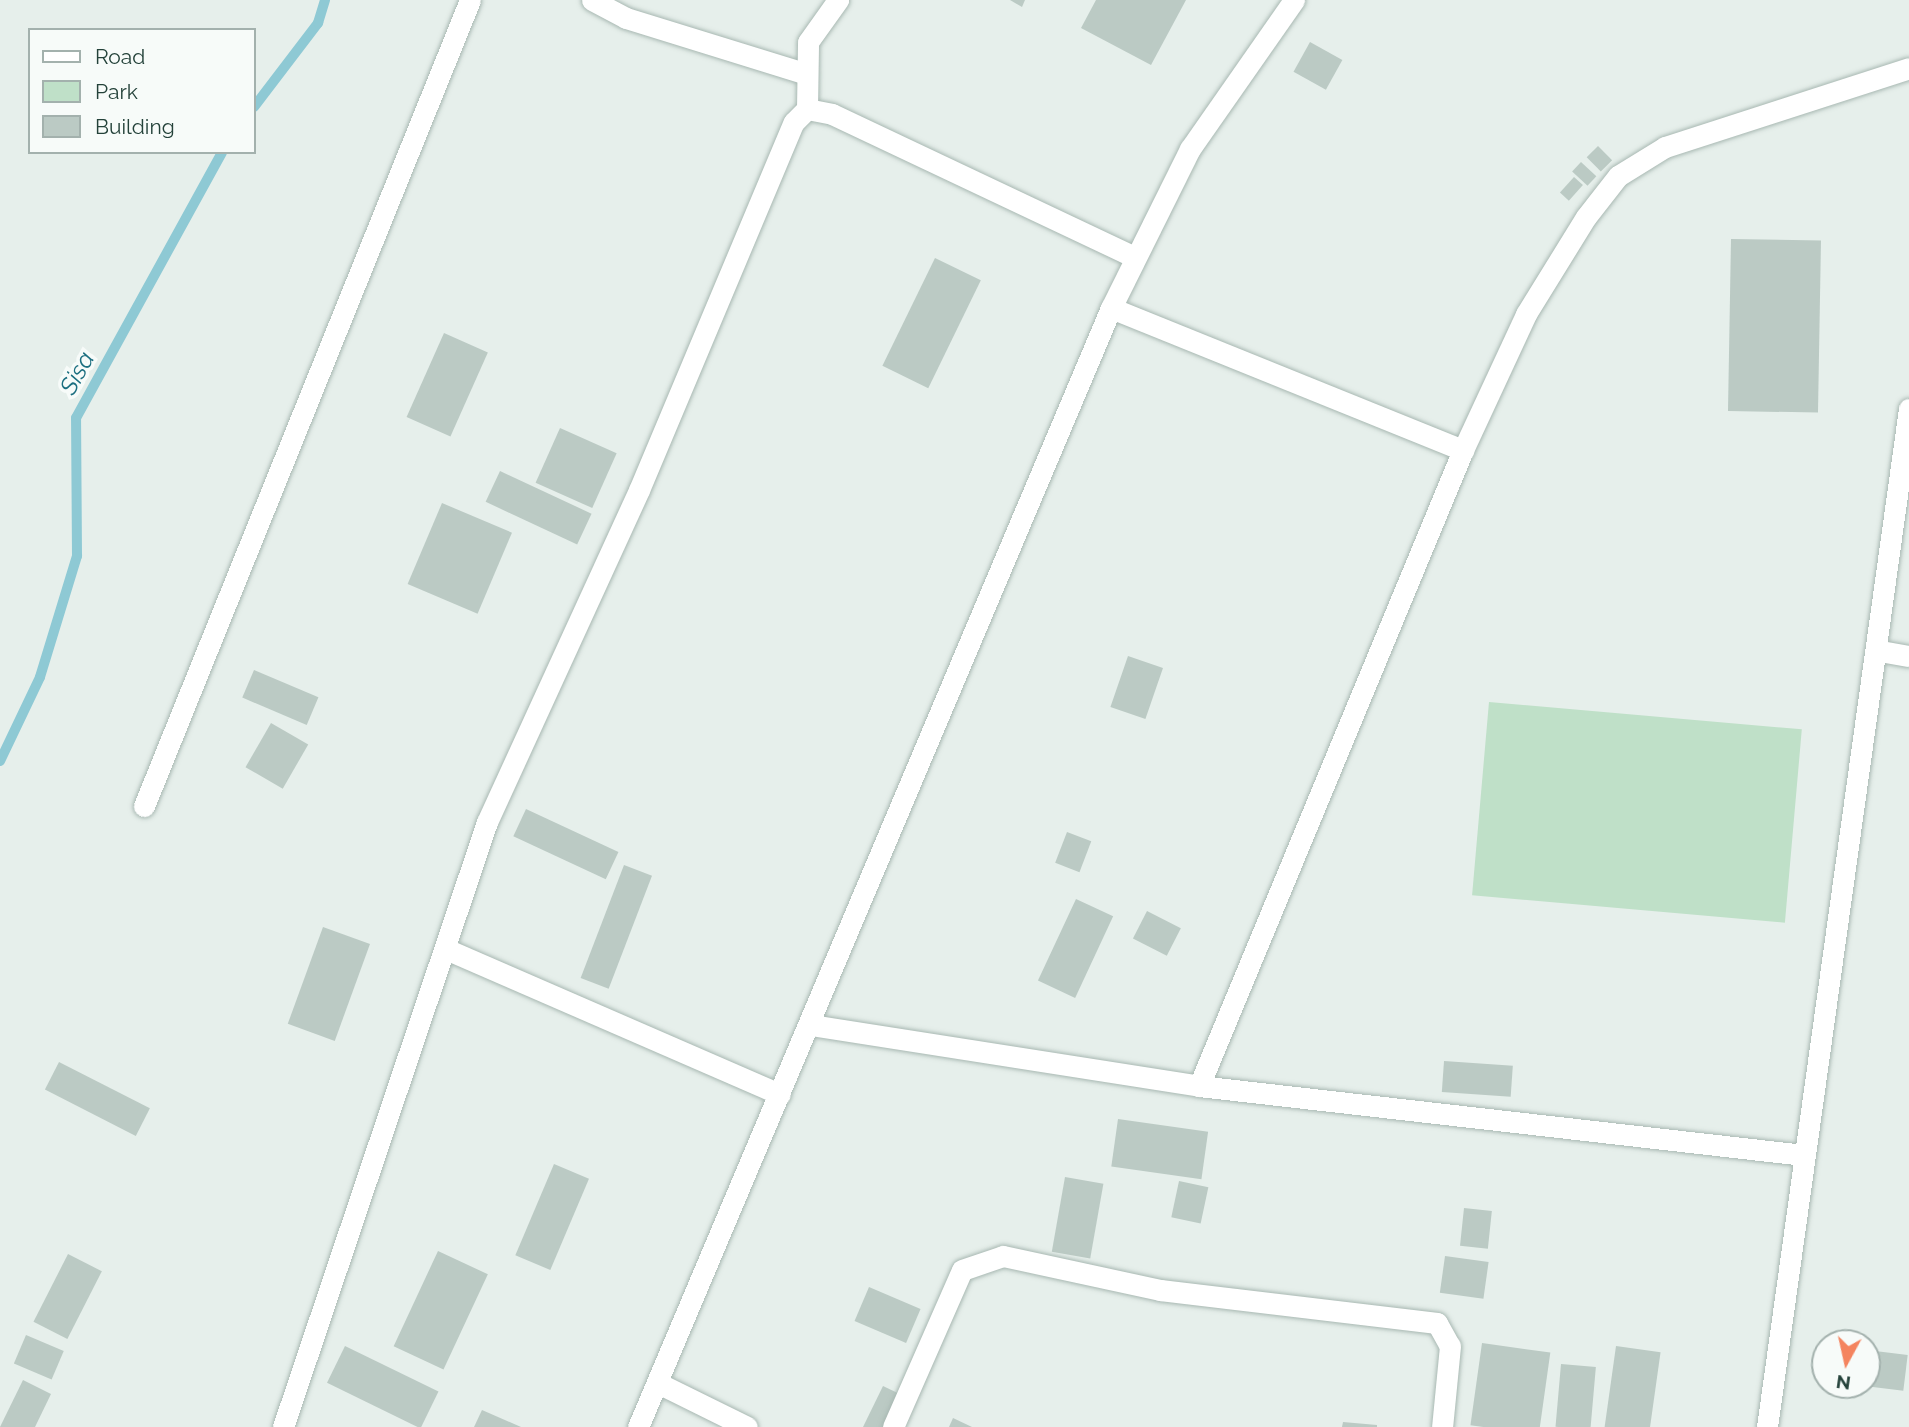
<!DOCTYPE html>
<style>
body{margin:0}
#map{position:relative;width:1909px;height:1427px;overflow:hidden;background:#e6efeb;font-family:Raleway,sans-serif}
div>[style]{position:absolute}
.green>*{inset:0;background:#bfe0c8;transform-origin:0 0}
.stream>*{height:10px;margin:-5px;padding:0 5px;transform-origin:5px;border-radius:5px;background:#8ec9d4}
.building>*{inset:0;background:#bbcac4;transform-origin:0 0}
.roads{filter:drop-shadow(0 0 2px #a8b8b2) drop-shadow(0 0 2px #a8b8b2)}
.street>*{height:21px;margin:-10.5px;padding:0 10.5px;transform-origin:10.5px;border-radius:10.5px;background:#fff}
.secondary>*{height:21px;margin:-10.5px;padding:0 10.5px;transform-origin:10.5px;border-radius:10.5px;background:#fff}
span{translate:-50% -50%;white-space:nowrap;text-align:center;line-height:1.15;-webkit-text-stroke:7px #f7fbf9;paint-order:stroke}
.water-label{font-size:24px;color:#1c6f80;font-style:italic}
.legend{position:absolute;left:28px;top:28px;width:228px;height:126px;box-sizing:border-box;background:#f7fbf9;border:2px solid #a3b1ad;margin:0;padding:9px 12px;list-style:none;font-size:21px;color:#24423a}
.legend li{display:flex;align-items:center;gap:14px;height:35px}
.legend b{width:35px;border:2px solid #a3b1ad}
.north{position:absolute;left:1811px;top:1329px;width:70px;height:70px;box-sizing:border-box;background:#f7fbf9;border:2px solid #a3b1ad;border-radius:50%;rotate:188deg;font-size:19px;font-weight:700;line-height:28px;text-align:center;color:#24423a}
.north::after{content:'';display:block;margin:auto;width:24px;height:32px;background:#f4845f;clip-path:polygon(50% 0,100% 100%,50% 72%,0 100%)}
</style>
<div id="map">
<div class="green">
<i style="left:1489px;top:702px;width:314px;height:194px;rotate:5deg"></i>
</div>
<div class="stream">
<i style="left:254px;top:107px;width:106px;rotate:-52.7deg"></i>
<i style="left:318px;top:23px;width:24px;rotate:-73deg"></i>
<i style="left:0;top:761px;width:93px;rotate:-64.5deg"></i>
<i style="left:40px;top:677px;width:127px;rotate:-73deg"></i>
<i style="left:77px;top:556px;width:138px;rotate:-90.4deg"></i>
<i style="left:76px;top:418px;width:303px;rotate:-61.2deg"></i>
</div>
<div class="building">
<i style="clip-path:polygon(1010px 0,1025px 0,1022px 7px)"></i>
<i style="clip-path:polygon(1096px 0,1186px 0,1151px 65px,1081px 28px)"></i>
<i style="left:1310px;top:42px;width:37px;height:34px;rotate:29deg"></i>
<i style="left:1598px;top:146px;width:20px;height:16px;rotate:45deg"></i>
<i style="left:1581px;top:162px;width:21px;height:13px;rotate:43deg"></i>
<i style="left:1574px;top:177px;width:12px;height:21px;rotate:42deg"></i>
<i style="left:1731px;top:239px;width:90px;height:172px;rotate:1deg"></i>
<i style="left:935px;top:258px;width:51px;height:120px;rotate:26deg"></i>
<i style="left:444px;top:333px;width:48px;height:92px;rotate:24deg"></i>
<i style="left:560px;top:428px;width:62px;height:60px;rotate:24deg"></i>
<i style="left:500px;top:471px;width:101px;height:34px;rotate:25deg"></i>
<i style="left:442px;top:503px;width:76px;height:88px;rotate:23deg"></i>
<i style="left:1128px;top:656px;width:37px;height:54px;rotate:19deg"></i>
<i style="left:254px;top:670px;width:70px;height:30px;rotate:23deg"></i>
<i style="left:271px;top:723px;width:43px;height:51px;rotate:30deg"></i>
<i style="left:526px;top:809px;width:102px;height:30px;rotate:25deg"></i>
<i style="left:1067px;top:832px;width:26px;height:33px;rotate:21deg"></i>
<i style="left:624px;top:865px;width:30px;height:121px;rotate:21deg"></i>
<i style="left:1076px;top:899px;width:41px;height:90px;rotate:25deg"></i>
<i style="left:1147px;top:911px;width:38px;height:31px;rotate:27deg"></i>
<i style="left:323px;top:927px;width:50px;height:103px;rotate:20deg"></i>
<i style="left:1444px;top:1061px;width:69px;height:31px;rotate:4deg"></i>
<i style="left:59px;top:1062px;width:102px;height:31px;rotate:27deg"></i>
<i style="left:1118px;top:1119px;width:91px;height:48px;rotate:8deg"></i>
<i style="left:554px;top:1164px;width:38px;height:99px;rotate:23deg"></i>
<i style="left:1065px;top:1177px;width:39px;height:76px;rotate:10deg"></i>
<i style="left:1179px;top:1181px;width:30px;height:37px;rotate:12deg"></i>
<i style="left:1464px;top:1208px;width:28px;height:38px;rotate:6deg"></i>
<i style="left:438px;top:1251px;width:55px;height:105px;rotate:25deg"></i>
<i style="left:68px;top:1254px;width:38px;height:76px;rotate:27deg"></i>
<i style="left:1445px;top:1256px;width:44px;height:37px;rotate:8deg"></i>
<i style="left:869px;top:1287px;width:56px;height:37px;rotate:23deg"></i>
<i style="left:26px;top:1335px;width:41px;height:31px;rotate:23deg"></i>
<i style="left:1482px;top:1343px;width:69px;height:83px;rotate:8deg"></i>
<i style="left:345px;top:1346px;width:104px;height:41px;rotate:26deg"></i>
<i style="left:1616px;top:1346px;width:45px;height:82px;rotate:8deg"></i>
<i style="left:1867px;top:1350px;width:41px;height:36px;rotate:7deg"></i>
<i style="left:1561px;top:1364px;width:35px;height:63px;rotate:5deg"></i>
<i style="clip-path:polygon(23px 1380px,51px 1394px,35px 1427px,0 1427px)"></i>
<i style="clip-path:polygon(883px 1386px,906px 1397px,892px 1427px,863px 1427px)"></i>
<i style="clip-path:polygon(482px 1410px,521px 1427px,474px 1427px)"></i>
<i style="clip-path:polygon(953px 1418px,972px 1427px,949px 1427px)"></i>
<i style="clip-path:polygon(1343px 1422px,1377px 1425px,1377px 1427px,1342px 1427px)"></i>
</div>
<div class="roads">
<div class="street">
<i style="left:592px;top:0;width:38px;rotate:28deg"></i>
<i style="left:626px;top:18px;width:189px;rotate:17.2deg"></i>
<i style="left:807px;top:109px;width:25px;rotate:11deg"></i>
<i style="left:832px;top:114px;width:334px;rotate:25.3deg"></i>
<i style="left:1111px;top:308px;width:380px;rotate:22deg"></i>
<i style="left:1880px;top:651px;width:29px;rotate:10deg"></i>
<i style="left:144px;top:806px;width:869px;rotate:-67.98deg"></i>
<i style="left:446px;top:949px;width:364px;rotate:23.5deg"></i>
<i style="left:811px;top:1025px;width:393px;rotate:8.9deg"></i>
<i style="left:1199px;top:1086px;width:609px;rotate:6.51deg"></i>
<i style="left:1199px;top:1086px;width:689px;rotate:-67.46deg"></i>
<i style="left:1463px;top:450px;width:150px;rotate:-65.1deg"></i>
<i style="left:1526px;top:314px;width:114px;rotate:-58.3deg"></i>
<i style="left:1586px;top:217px;width:52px;rotate:-52deg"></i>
<i style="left:1618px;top:176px;width:55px;rotate:-31.7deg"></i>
<i style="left:1665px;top:147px;width:256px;rotate:-17.9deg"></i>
<i style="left:658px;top:1383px;width:99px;rotate:26.3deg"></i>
<i style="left:283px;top:1427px;width:638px;rotate:-71.37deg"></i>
<i style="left:487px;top:822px;width:365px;rotate:-65.4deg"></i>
<i style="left:639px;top:490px;width:399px;rotate:-67.2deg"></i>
<i style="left:794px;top:122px;width:18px;rotate:-45deg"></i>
<i style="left:807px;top:109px;width:67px;rotate:-89.1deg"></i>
<i style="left:808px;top:42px;width:52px;rotate:-54.5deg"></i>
<i style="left:893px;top:1427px;width:171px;rotate:-66.3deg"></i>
<i style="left:962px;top:1270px;width:43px;rotate:-18.9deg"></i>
<i style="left:1003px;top:1256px;width:161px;rotate:12.2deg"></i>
<i style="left:1160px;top:1290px;width:279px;rotate:6.8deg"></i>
<i style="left:1437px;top:1323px;width:26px;rotate:61deg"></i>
<i style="left:1450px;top:1346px;width:81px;rotate:95.6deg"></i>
<i style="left:1767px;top:1427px;width:1028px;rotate:-82.06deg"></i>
</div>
<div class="secondary">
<i style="left:638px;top:1427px;width:1215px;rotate:-67.09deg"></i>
<i style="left:1111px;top:308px;width:178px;rotate:-63.6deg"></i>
<i style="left:1190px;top:149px;width:182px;rotate:-55.1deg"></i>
</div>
</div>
<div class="water-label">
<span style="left:77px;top:373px;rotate:-61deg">Sisa</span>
</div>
<ul class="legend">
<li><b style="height:9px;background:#fff"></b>Road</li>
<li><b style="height:19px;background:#bfe0c8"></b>Park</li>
<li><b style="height:19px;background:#bbcac4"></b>Building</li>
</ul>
<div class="north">N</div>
</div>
